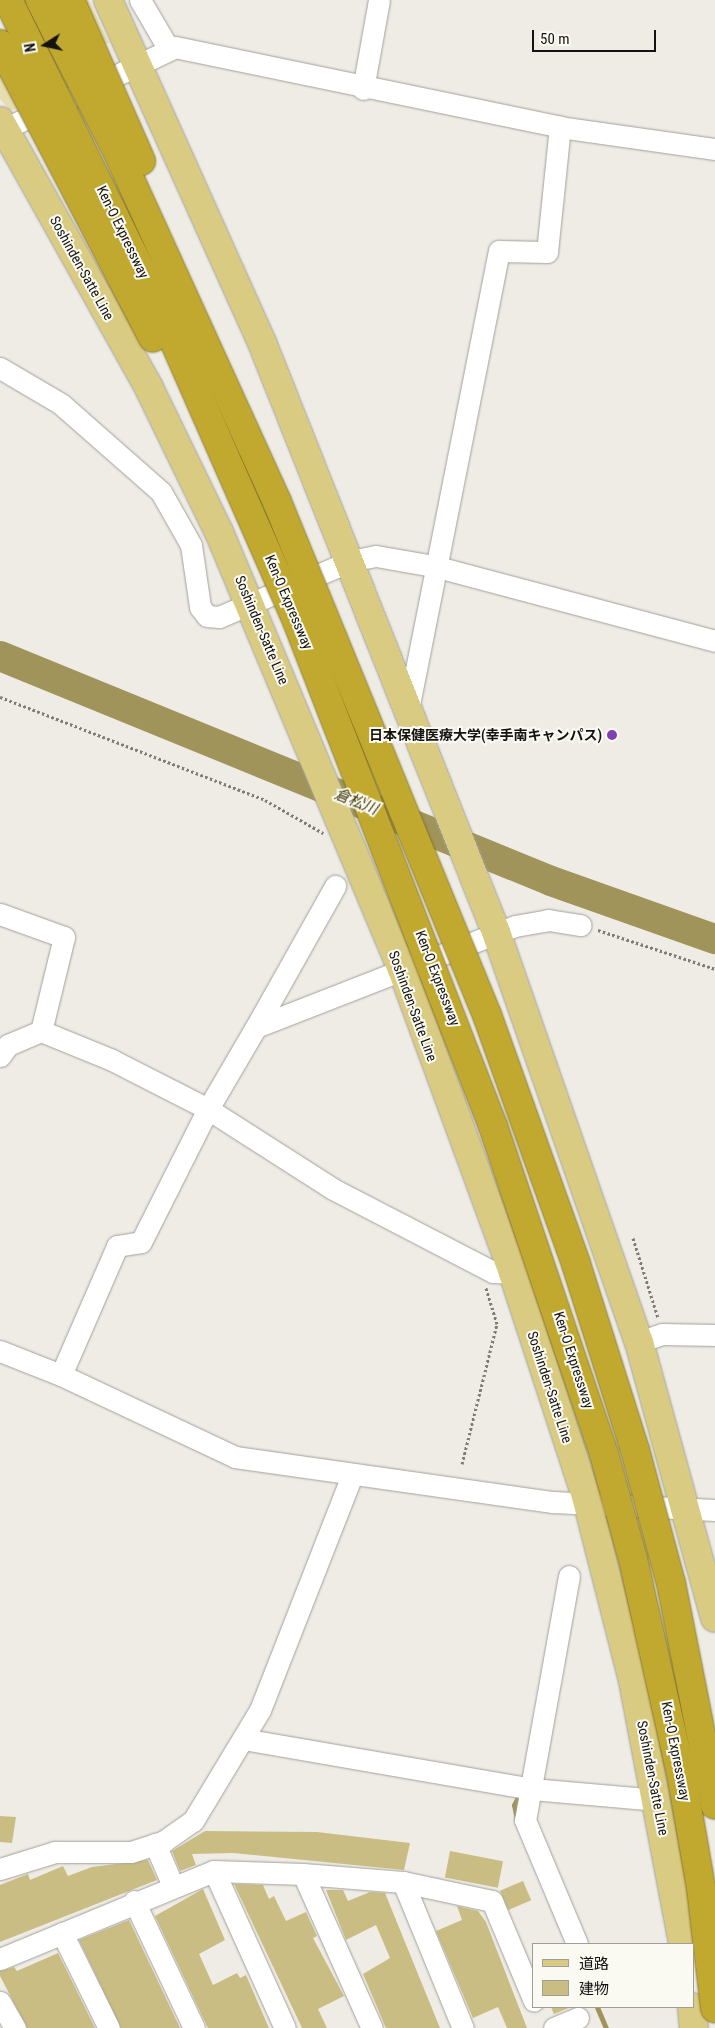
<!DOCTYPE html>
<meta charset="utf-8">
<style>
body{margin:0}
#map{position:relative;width:715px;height:2028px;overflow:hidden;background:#eeece5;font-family:"Roboto Condensed","Noto Sans JP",sans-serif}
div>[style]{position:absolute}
.green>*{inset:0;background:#e6ddb1}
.stream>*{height:5px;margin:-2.5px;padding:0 2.5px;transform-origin:2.5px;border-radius:2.5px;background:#a0945b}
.river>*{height:30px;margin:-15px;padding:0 15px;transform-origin:15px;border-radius:15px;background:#a0945b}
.building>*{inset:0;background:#cabd83;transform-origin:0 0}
.path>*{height:3px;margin-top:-1.5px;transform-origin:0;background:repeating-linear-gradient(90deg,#7d7c77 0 2.5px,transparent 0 5px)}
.roads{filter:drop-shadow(0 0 1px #a2a09a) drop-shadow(0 0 1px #a2a09a)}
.minor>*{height:21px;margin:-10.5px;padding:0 10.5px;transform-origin:10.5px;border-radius:10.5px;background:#fff}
.major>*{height:28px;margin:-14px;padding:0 14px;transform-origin:14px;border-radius:14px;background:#dacb83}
.bridges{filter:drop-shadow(0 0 1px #847425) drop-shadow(0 0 1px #847425)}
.highway-bridge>*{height:28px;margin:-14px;padding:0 14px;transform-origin:14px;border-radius:14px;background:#c1a930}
.dots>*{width:14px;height:14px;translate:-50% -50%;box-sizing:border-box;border:2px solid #fbfaf2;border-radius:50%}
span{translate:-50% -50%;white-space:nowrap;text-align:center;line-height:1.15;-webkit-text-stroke:4px #fbfaf2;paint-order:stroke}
.street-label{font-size:14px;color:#141311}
.poi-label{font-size:14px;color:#141311;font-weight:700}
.right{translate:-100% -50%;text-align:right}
.water-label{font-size:15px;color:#3d3403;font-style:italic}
.legend{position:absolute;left:532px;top:1943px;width:162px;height:65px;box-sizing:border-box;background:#fbfaf2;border:1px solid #9f9e98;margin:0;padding:6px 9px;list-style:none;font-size:15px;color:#141311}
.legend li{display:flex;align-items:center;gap:10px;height:25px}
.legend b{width:25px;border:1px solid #9f9e98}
.north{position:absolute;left:20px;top:20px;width:50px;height:50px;-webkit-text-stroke:4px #fbfaf2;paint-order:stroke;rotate:260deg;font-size:14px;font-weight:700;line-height:20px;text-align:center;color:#141311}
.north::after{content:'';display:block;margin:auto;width:18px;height:22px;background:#141311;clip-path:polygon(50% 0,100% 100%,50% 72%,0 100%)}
.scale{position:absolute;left:532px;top:30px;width:124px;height:22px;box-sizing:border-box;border:2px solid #141311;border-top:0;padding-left:6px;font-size:15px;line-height:18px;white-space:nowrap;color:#141311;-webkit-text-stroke:4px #fbfaf2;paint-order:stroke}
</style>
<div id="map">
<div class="green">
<i style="clip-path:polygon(84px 0,89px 0,109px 43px,104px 44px)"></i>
<i style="clip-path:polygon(0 66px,23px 108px,9px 110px,0 99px)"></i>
</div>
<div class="stream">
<i style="left:517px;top:1820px;width:15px;rotate:-101deg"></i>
<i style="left:514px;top:1805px;width:11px;rotate:-63deg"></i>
<i style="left:597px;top:2007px;width:23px;rotate:67deg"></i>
</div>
<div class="river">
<i style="left:0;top:656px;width:595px;rotate:22.21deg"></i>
<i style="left:551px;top:881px;width:174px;rotate:19.5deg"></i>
</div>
<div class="building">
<i style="clip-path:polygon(0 1816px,16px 1817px,12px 1843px,0 1842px)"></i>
<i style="clip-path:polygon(205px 1831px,317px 1832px,410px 1843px,404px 1870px,233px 1853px,192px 1854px,196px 1865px,180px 1871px,172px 1851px)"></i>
<i style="left:450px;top:1851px;width:54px;height:27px;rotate:11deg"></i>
<i style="clip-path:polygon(148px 1860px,157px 1880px,0 1942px,0 1885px,28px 1874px,30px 1880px,63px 1866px,68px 1876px,92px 1867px)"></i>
<i style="left:523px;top:1881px;width:21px;height:25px;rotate:67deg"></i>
<i style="clip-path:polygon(234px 1884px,263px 1885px,269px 1899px,274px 1896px,286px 1921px,306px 1912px,317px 1936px,313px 1938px,344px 1996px,318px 2009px,327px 2028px,302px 2028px)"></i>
<i style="clip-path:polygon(203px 1889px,225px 1940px,199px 1954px,213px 1985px,237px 1973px,240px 1978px,246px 1975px,269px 2028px,208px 2028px,205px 2022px,155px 1916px)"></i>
<i style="clip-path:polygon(326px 1890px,343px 1890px,348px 1901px,370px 1892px,385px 1893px,440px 2028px,386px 2028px,363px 1974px,390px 1958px,376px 1925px,346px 1940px)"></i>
<i style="clip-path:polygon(457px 1906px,478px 1911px,486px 1922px,527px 2028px,507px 2028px,498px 2007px,473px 2018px,436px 1931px,462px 1920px)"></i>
<i style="clip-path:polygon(129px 1920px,180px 2028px,121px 2028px,79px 1940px)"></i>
<i style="clip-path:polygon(58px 1953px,95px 2028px,27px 2028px,0 1976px,0 1971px,14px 1967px,17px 1971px)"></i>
<i style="clip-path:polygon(551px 2007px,571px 2007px,554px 2014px)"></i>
</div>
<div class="path">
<i style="left:0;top:697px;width:284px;rotate:21.2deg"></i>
<i style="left:265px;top:800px;width:67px;rotate:29.6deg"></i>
<i style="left:598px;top:930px;width:123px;rotate:18.4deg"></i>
<i style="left:633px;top:1238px;width:84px;rotate:72.6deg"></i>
<i style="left:462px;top:1464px;width:144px;rotate:-76deg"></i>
<i style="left:497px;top:1324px;width:38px;rotate:-107deg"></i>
</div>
<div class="roads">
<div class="minor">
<i style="left:140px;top:0;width:56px;rotate:59.7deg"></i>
<i style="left:363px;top:89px;width:90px;rotate:-79.8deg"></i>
<i style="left:0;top:131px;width:194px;rotate:-25.6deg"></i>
<i style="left:175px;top:47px;width:393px;rotate:11.7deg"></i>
<i style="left:560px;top:127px;width:157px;rotate:8.1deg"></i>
<i style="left:0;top:368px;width:71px;rotate:30.5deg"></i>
<i style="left:61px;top:404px;width:133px;rotate:41.3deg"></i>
<i style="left:161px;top:492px;width:61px;rotate:60.5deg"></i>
<i style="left:191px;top:545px;width:63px;rotate:81.7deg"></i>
<i style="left:200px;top:607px;width:11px;rotate:52deg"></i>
<i style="left:207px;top:616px;width:12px;rotate:5deg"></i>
<i style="left:219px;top:617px;width:142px;rotate:-23.1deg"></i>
<i style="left:350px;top:561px;width:26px;rotate:-11deg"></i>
<i style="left:376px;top:556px;width:59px;rotate:9.8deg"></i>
<i style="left:434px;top:566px;width:291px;rotate:14.9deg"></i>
<i style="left:409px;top:705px;width:463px;rotate:-78.8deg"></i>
<i style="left:499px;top:251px;width:48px;rotate:1.2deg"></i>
<i style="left:547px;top:252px;width:126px;rotate:-84.1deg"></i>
<i style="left:0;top:914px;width:68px;rotate:19.8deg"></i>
<i style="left:64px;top:937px;width:97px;rotate:103.7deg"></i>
<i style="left:256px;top:1027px;width:162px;rotate:-60.7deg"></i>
<i style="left:0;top:1056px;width:14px;rotate:-54deg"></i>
<i style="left:8px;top:1045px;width:36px;rotate:-23deg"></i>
<i style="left:41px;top:1031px;width:77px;rotate:22.2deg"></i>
<i style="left:112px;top:1060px;width:108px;rotate:27deg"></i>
<i style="left:208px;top:1109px;width:148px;rotate:32.6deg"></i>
<i style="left:333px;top:1189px;width:180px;rotate:27.4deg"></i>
<i style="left:493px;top:1272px;width:20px;rotate:3deg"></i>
<i style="left:639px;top:1342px;width:24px;rotate:-19deg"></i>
<i style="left:662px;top:1334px;width:53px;rotate:1.1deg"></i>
<i style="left:0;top:1351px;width:66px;rotate:21.5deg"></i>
<i style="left:61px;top:1375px;width:192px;rotate:25.2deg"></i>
<i style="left:235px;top:1457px;width:321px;rotate:8.1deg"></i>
<i style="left:553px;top:1502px;width:162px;rotate:2.8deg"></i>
<i style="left:61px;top:1375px;width:141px;rotate:-66.5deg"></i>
<i style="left:117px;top:1246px;width:24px;rotate:-9deg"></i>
<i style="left:141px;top:1242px;width:149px;rotate:-63.3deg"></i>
<i style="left:208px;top:1109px;width:95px;rotate:-59.7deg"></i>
<i style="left:256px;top:1027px;width:278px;rotate:-21.3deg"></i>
<i style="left:515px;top:926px;width:34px;rotate:-10deg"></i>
<i style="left:548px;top:920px;width:33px;rotate:9deg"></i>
<i style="left:569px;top:1576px;width:248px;rotate:100.2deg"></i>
<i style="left:525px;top:1820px;width:134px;rotate:67.2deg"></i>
<i style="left:243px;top:1739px;width:293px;rotate:9.8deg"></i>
<i style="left:532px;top:1789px;width:126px;rotate:5deg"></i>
<i style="left:155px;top:1844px;width:46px;rotate:66.8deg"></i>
<i style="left:0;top:1869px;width:58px;rotate:-17.2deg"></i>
<i style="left:55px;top:1852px;width:76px"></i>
<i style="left:131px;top:1852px;width:35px;rotate:-18deg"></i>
<i style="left:164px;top:1841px;width:35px;rotate:-35deg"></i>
<i style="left:193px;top:1821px;width:130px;rotate:-58.9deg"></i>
<i style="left:260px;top:1710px;width:252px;rotate:-68.6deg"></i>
<i style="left:214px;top:1871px;width:172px;rotate:65.7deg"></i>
<i style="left:303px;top:1874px;width:169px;rotate:65.9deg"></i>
<i style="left:403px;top:1882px;width:158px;rotate:67.7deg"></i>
<i style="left:134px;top:1901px;width:140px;rotate:64.7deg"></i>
<i style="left:62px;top:1933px;width:106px;rotate:63.7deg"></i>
<i style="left:0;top:1959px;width:231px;rotate:-22.4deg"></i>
<i style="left:214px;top:1871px;width:89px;rotate:1.9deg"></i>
<i style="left:303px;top:1874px;width:100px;rotate:4.6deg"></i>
<i style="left:403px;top:1882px;width:91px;rotate:12.1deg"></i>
<i style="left:492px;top:1901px;width:108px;rotate:67.2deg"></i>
<i style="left:0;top:2002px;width:30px;rotate:60deg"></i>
<i style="left:554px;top:2028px;width:26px;rotate:-23deg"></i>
</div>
<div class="major">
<i style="left:108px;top:0;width:378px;rotate:65.8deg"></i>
<i style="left:263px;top:345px;width:632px;rotate:68.35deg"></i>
<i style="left:496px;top:932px;width:434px;rotate:70.8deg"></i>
<i style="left:639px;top:1342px;width:286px;rotate:74.6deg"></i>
<i style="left:0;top:121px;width:306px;rotate:60.8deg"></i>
<i style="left:149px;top:388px;width:160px;rotate:64.1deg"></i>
<i style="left:219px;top:532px;width:474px;rotate:67.3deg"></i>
<i style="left:402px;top:969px;width:324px;rotate:69.9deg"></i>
<i style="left:513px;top:1273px;width:239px;rotate:71.9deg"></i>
<i style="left:587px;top:1500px;width:187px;rotate:75.7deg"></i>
<i style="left:633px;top:1681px;width:268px;rotate:79.2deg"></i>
<i style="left:692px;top:2007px;width:21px;rotate:85deg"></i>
</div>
</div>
<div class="bridges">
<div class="highway-bridge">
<i style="left:8px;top:0;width:347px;rotate:63.8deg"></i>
<i style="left:161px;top:311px;width:339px;rotate:66.3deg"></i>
<i style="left:297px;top:621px;width:542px;rotate:68.79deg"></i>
<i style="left:493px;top:1126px;width:346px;rotate:71.3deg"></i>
<i style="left:604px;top:1454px;width:109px;rotate:74.6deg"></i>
<i style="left:633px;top:1559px;width:219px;rotate:77.4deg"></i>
<i style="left:681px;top:1773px;width:117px;rotate:80.1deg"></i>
<i style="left:701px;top:1888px;width:121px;rotate:83.3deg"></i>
<i style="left:40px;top:0;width:172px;rotate:63deg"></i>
<i style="left:118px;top:153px;width:384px;rotate:65.5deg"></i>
<i style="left:277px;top:502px;width:554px;rotate:67.74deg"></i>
<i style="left:487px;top:1015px;width:264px;rotate:70.3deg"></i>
<i style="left:576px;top:1264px;width:195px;rotate:72.4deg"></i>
<i style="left:635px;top:1450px;width:138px;rotate:74.9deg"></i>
<i style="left:671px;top:1583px;width:226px;rotate:78.8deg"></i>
<i style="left:70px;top:0;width:176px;rotate:66.2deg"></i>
<i style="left:0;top:44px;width:331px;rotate:62.5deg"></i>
</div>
</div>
<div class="dots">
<i style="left:612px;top:735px;background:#803fb3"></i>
</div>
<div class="street-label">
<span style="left:123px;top:232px;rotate:64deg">Ken-O Expressway</span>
<span style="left:82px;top:268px;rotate:61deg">Soshinden-Satte Line</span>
<span style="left:289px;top:602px;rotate:67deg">Ken-O Expressway</span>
<span style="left:262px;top:630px;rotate:67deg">Soshinden-Satte Line</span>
<span style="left:438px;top:978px;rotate:69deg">Ken-O Expressway</span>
<span style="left:413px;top:1006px;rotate:70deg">Soshinden-Satte Line</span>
<span style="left:574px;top:1360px;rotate:72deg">Ken-O Expressway</span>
<span style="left:550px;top:1387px;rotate:72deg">Soshinden-Satte Line</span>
<span style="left:676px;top:1751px;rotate:79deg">Ken-O Expressway</span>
<span style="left:653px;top:1778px;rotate:79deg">Soshinden-Satte Line</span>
</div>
<div class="poi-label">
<span class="right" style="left:602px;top:735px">日本保健医療大学(幸手南キャンパス)</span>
</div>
<div class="water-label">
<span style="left:356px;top:802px;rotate:22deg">倉松川</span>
</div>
<ul class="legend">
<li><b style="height:6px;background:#dacb83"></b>道路</li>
<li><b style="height:14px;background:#cabd83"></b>建物</li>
</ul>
<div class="north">N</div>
<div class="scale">50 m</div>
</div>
